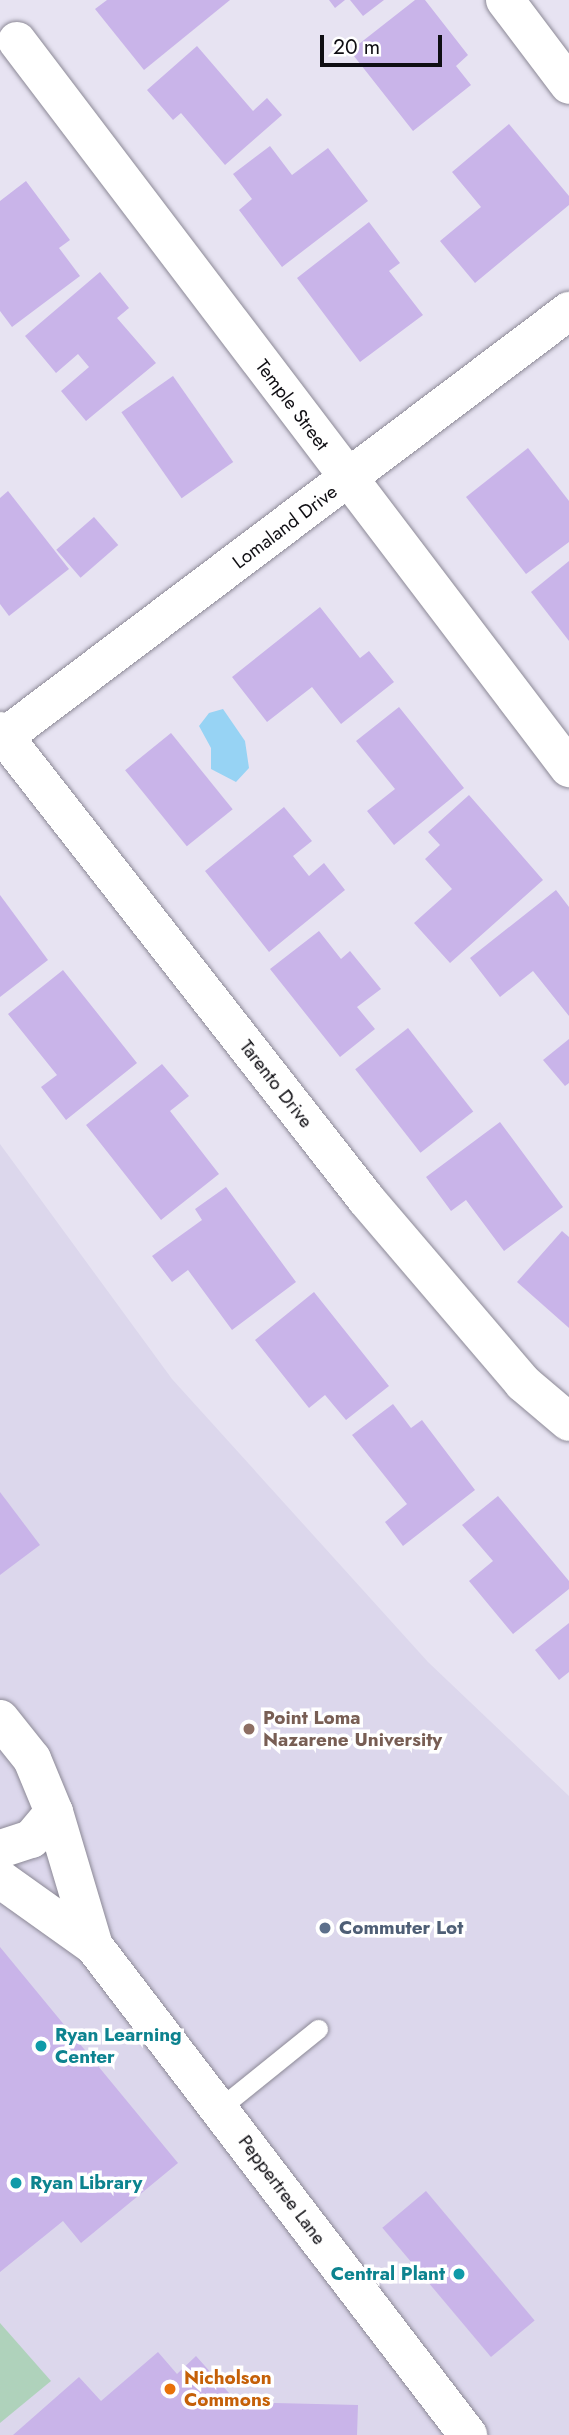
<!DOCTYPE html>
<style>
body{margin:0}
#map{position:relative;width:569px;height:2435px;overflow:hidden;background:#e7e3f2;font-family:Jost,sans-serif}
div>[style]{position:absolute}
.built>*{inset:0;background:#dcd7ec}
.green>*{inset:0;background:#afd2bb}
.water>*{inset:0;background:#97d3f4}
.building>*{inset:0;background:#c9b4e9;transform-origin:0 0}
.roads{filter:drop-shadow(0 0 2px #8c8996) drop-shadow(0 0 2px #8c8996)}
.lane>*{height:19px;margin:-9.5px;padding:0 9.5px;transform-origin:9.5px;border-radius:9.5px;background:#fff}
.street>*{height:38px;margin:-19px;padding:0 19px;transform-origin:19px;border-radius:19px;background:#fff}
.secondary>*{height:38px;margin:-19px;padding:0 19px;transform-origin:19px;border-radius:19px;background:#fff}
.dots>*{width:19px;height:19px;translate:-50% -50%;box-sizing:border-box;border:4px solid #fff;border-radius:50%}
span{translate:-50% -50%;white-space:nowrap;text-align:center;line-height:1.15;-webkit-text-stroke:7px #fff;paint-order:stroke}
.street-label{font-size:19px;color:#0f0e13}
.education-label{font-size:19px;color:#785e54;font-weight:700}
.left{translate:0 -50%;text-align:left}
.service-label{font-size:19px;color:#4e5e75;font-weight:700}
.culture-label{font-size:19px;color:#0d838f;font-weight:700}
.right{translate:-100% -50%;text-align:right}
.food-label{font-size:19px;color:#c56008;font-weight:700}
.scale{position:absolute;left:320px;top:35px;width:122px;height:32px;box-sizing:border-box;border:4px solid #0f0e13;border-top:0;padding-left:9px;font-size:21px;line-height:24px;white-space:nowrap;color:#0f0e13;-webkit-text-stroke:5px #fff;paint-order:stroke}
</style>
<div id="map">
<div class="built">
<i style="clip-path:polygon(0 1144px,172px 1379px,428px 1662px,569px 1796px,569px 2435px,0 2435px)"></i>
</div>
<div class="green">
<i style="clip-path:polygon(0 2323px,51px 2381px,0 2423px)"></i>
</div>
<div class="water">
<i style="clip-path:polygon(223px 709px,245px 741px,249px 768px,236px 782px,211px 769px,211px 748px,199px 726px,209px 713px)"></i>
</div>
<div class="building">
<i style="clip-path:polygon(107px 0,230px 0,144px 70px,95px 9px)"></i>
<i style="clip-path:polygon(329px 0,345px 0,335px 8px)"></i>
<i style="clip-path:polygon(350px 0,384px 0,363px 16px)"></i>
<i style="clip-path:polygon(415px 0,425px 0,468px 55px,456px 66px,471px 85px,413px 131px,350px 51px)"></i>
<i style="clip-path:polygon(197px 46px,253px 111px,267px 98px,282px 115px,225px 165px,181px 113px,173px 120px,147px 90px)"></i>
<i style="clip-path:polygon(509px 124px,569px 196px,569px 205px,475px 283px,440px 241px,481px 207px,452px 172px)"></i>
<i style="clip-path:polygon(270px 146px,292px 175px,328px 148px,368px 201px,282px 267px,239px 210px,252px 199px,233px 174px)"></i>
<i style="clip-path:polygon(26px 181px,70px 240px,59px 248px,80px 276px,12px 327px,0 311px,0 201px)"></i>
<i style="clip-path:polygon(369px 222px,400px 263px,389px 271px,423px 315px,360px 362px,297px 278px)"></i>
<i style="clip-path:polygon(100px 272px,129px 308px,117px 318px,156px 363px,86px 421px,61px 391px,89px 367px,78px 354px,56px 373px,25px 336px)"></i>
<i style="left:173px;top:376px;width:105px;height:63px;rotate:55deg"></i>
<i style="clip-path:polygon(528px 448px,569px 501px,569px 542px,526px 574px,466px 497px)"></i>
<i style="clip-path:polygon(8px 491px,69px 569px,9px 616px,0 604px,0 498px)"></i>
<i style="left:94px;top:517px;width:37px;height:50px;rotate:49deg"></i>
<i style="clip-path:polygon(569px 561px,569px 641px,531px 592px)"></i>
<i style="clip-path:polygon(320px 607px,360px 658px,369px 651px,394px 682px,341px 724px,312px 687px,267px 722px,232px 677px)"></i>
<i style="clip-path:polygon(399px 707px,464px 788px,394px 845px,367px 811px,395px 789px,356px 741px)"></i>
<i style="left:171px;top:733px;width:98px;height:59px;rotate:51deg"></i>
<i style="clip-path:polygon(469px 795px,543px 880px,450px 963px,414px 923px,452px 889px,425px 859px,440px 845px,428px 832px)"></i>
<i style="clip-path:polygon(284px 807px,312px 841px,293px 856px,309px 876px,324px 863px,345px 890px,269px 952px,205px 871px)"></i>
<i style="clip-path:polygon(556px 890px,569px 907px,569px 1016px,533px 971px,500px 997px,470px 958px)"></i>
<i style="clip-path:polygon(0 895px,48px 960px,0 997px)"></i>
<i style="clip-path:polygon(319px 931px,341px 959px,350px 951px,381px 989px,357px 1007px,375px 1029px,340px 1057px,270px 969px)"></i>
<i style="clip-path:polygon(63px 970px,137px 1063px,66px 1120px,41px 1087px,57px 1075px,8px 1014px)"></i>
<i style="left:408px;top:1028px;width:106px;height:67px;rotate:52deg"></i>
<i style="clip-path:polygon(569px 1039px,569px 1083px,565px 1086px,543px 1060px)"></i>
<i style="clip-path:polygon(162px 1064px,189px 1096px,170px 1111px,219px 1174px,161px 1220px,86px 1125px)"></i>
<i style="clip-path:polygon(500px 1122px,563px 1207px,504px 1251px,466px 1200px,451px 1211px,426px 1177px)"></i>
<i style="clip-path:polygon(226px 1187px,296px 1282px,232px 1330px,188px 1270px,172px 1282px,152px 1256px,202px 1220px,195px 1209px)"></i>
<i style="clip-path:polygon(562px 1231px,569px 1237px,569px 1328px,517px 1282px)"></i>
<i style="clip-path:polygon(314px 1292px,389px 1386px,346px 1420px,325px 1395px,309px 1408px,255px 1340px)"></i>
<i style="clip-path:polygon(393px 1404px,411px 1428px,422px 1420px,475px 1490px,403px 1546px,385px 1522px,407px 1504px,352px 1435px)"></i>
<i style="clip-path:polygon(0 1492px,40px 1545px,0 1575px)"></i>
<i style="clip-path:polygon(498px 1496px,569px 1581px,569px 1589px,513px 1634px,469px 1581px,493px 1561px,462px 1525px)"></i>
<i style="clip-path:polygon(569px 1623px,569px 1672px,559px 1680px,535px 1650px)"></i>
<i style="clip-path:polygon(0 1947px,178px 2163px,81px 2243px,63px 2221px,0 2272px)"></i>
<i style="left:426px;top:2191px;width:169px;height:57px;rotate:50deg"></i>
<i style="clip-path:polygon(158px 2352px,177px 2374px,196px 2356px,237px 2402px,358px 2405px,357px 2435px,13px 2435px,79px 2377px,101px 2401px)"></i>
</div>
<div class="roads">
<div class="lane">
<i style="left:220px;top:2108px;width:126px;rotate:-38.9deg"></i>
</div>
<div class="street">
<i style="left:505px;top:0;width:106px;rotate:53deg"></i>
<i style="left:17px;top:41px;width:913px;rotate:52.79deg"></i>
<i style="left:0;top:731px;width:594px;rotate:51.97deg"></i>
<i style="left:366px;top:1199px;width:242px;rotate:49.5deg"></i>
<i style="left:523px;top:1383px;width:60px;rotate:40.3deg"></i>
<i style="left:0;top:1719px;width:51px;rotate:51.3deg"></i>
<i style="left:32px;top:1759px;width:57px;rotate:67.5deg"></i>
<i style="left:54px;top:1812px;width:35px;rotate:130deg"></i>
<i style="left:31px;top:1839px;width:33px;rotate:162deg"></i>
<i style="left:54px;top:1812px;width:140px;rotate:73.4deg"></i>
<i style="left:0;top:1879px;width:115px;rotate:35.5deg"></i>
<i style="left:94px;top:1946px;width:616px;rotate:52.59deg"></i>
</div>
<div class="secondary">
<i style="left:0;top:740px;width:713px;rotate:-37.01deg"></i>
</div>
</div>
<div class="dots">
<i style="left:249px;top:1729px;background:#8d6e63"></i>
<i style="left:325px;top:1928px;background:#5c6f8a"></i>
<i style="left:41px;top:2046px;background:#0f9aa8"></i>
<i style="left:16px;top:2183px;background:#0f9aa8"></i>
<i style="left:459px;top:2274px;background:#0f9aa8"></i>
<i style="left:170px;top:2389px;background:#e8710a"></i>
</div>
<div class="street-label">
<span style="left:292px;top:405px;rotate:53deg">Temple Street</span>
<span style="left:285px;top:527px;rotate:-37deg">Lomaland Drive</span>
<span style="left:276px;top:1084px;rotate:52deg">Tarento Drive</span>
<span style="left:282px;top:2190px;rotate:53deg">Peppertree Lane</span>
</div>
<div class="education-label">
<span class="left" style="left:263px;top:1729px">Point Loma<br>Nazarene University</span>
</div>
<div class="service-label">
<span class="left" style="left:339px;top:1928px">Commuter Lot</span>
</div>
<div class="culture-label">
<span class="left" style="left:55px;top:2046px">Ryan Learning<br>Center</span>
<span class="left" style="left:30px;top:2183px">Ryan Library</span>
<span class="right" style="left:445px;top:2274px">Central Plant</span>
</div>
<div class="food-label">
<span class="left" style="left:184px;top:2389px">Nicholson<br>Commons</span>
</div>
<div class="scale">20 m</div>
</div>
